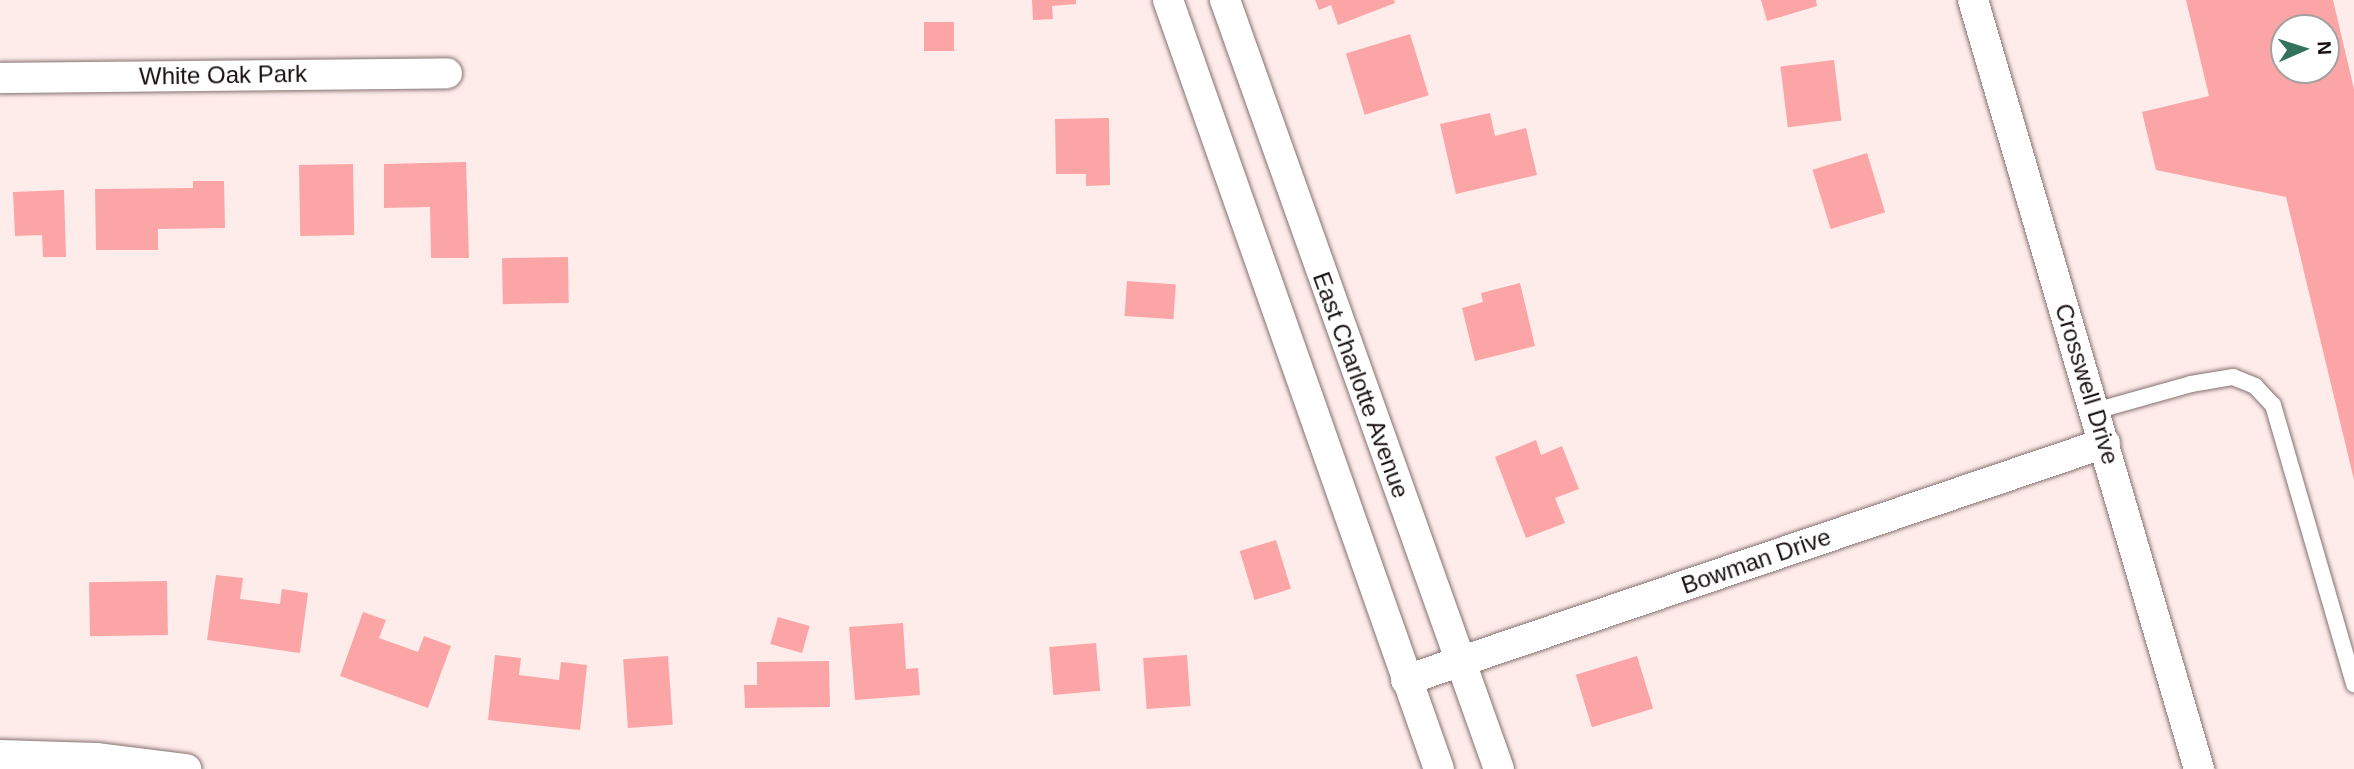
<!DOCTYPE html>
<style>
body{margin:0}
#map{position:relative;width:2354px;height:769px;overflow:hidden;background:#feeceb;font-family:Arial,sans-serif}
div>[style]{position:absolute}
.building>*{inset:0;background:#fba5a6;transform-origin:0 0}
.roads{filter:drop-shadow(0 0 2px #857171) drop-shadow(0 0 2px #857171)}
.lane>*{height:16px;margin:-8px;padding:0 8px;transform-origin:8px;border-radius:8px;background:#fff}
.street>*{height:30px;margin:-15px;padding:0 15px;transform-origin:15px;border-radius:15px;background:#fff}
span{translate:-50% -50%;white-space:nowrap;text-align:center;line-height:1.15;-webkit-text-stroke:6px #fff;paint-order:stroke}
.street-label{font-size:24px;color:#191111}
.north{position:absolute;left:2270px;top:14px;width:70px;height:70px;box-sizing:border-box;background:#fff;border:2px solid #a3a0a0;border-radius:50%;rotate:87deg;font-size:19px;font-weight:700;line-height:28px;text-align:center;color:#191111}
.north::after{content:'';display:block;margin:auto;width:24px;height:32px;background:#35725d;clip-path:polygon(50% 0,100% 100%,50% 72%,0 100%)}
</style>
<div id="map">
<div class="building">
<i style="clip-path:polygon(1032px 0,1076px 0,1076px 4px,1052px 6px,1053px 19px,1033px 20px)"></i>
<i style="clip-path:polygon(1315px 0,1394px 0,1395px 3px,1338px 25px,1331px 5px,1319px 10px)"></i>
<i style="clip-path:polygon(1761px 0,1816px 0,1817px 6px,1767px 21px)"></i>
<i style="clip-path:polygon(evenodd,2186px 0,2333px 0,2354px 89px,2354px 480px,2286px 197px,2156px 170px,2142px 112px,2209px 96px,2186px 0,2284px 28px,2326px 28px,2326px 70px,2284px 70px,2284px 28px)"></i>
<i style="left:924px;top:22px;width:30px;height:29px"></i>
<i style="left:1410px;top:34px;width:64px;height:67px;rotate:73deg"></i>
<i style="left:1834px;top:60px;width:61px;height:54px;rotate:83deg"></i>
<i style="clip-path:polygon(1490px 113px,1495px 136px,1526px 128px,1537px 175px,1456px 194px,1440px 124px)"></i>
<i style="clip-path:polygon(1109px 118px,1110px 185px,1086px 186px,1086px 174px,1056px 174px,1055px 119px)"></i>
<i style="left:1867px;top:153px;width:62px;height:57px;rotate:73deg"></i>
<i style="clip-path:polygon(466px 162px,469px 258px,431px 258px,430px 207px,384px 208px,384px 164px)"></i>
<i style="left:353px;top:164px;width:71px;height:54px;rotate:89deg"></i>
<i style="clip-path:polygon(193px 181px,224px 181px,225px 228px,158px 229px,158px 250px,96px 250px,95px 189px,193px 188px)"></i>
<i style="clip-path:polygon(64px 190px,66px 257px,43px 257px,42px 235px,15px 236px,13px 192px)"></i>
<i style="left:568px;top:257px;width:46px;height:66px;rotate:89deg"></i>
<i style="left:1127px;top:281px;width:49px;height:35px;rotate:4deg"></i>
<i style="clip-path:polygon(1520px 283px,1535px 346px,1475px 361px,1462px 308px,1483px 302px,1481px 293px)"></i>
<i style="clip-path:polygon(1536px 440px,1541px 455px,1562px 446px,1579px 489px,1555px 498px,1565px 523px,1526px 538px,1495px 457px)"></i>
<i style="left:1276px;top:540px;width:51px;height:38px;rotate:73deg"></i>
<i style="clip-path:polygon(216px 575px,243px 578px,240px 599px,280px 604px,282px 589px,308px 593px,300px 653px,207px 640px)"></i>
<i style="left:167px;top:581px;width:54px;height:78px;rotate:89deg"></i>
<i style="clip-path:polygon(363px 612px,386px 620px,379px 638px,418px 652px,424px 636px,451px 646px,428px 708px,340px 676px)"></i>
<i style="left:778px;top:617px;width:33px;height:28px;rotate:16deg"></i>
<i style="clip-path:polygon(903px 623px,906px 669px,918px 668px,920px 695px,855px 700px,849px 627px)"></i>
<i style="left:1096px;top:643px;width:48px;height:47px;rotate:85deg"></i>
<i style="clip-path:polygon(495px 655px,521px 658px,519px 675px,559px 680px,561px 662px,587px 665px,580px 730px,488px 720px)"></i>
<i style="left:1187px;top:655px;width:51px;height:44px;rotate:86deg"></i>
<i style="left:668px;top:656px;width:69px;height:45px;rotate:86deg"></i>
<i style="left:1637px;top:656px;width:55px;height:64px;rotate:73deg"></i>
<i style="clip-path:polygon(829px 661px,830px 707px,745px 708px,744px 685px,757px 685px,757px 662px)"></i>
</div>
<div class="roads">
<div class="lane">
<i style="left:2095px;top:411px;width:100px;rotate:-15.7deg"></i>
<i style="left:2191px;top:384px;width:43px;rotate:-9.5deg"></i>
<i style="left:2233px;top:377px;width:24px;rotate:22deg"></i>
<i style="left:2255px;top:386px;width:26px;rotate:47deg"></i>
<i style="left:2273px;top:405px;width:291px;rotate:73.8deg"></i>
</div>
<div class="street">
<i style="left:1168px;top:0;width:815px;rotate:70.59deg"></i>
<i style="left:1225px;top:0;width:816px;rotate:70.39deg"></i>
<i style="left:1973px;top:0;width:802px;rotate:73.62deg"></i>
<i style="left:0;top:78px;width:447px;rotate:-0.6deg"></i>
<i style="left:1406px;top:680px;width:738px;rotate:-18.73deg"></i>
<i style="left:0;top:755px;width:96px;rotate:1.8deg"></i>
<i style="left:96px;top:758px;width:91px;rotate:7deg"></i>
</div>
</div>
<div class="street-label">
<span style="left:223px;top:75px;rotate:-1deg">White Oak Park</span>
<span style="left:2087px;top:384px;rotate:73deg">Crosswell Drive</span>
<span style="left:1361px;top:385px;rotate:70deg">East Charlotte Avenue</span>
<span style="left:1756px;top:561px;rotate:-19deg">Bowman Drive</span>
</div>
<div class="north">N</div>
</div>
